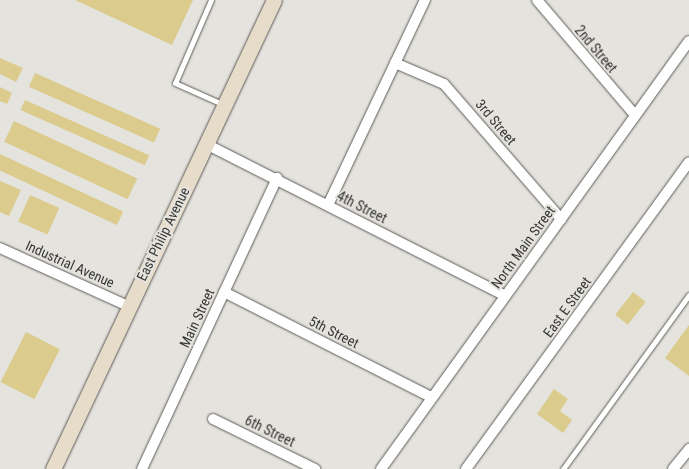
<!DOCTYPE html>
<style>
body{margin:0}
#map{position:relative;width:689px;height:469px;overflow:hidden;background:#e5e3de;font-family:"Roboto Condensed",sans-serif}
div>[style]{position:absolute}
.building>*{inset:0;background:#dbcb8c;transform-origin:0 0}
.roads{filter:drop-shadow(0 0 1px #5c5b57) drop-shadow(0 0 1px #5c5b57)}
.lane>*{height:5px;margin:-2.5px;padding:0 2.5px;transform-origin:2.5px;border-radius:2.5px;background:#fff}
.street>*{height:10px;margin:-5px;padding:0 5px;transform-origin:5px;border-radius:5px;background:#fff}
.secondary>*{height:15px;margin:-7.5px;padding:0 7.5px;transform-origin:7.5px;border-radius:7.5px;background:#e7dcc9}
span{translate:-50% -50%;white-space:nowrap;text-align:center;line-height:1.15;-webkit-text-stroke:4px #e5e3de;paint-order:stroke}
.street-label{font-size:14px;color:#383836}
</style>
<div id="map">
<div class="building">
<i style="clip-path:polygon(75px 0,193px 0,172px 45px)"></i>
<i style="clip-path:polygon(0 58px,23px 68px,16px 82px,0 74px)"></i>
<i style="left:35px;top:73px;width:137px;height:15px;rotate:24deg"></i>
<i style="clip-path:polygon(0 87px,12px 93px,7px 104px,0 101px)"></i>
<i style="left:25px;top:100px;width:136px;height:11px;rotate:24deg"></i>
<i style="left:14px;top:121px;width:136px;height:23px;rotate:25deg"></i>
<i style="left:0;top:154px;width:136px;height:15px;rotate:25deg"></i>
<i style="clip-path:polygon(0 181px,21px 190px,9px 216px,0 212px)"></i>
<i style="left:30px;top:195px;width:32px;height:29px;rotate:24deg"></i>
<i style="left:633px;top:292px;width:16px;height:29px;rotate:38deg"></i>
<i style="clip-path:polygon(689px 325px,689px 376px,665px 358px)"></i>
<i style="left:26px;top:332px;width:38px;height:56px;rotate:27deg"></i>
<i style="clip-path:polygon(554px 389px,568px 399px,560px 411px,572px 420px,563px 433px,537px 414px)"></i>
</div>
<div class="roads">
<div class="lane">
<i style="left:211px;top:0;width:90px;rotate:113.4deg"></i>
<i style="left:175px;top:83px;width:51px;rotate:24.1deg"></i>
<i style="left:563px;top:469px;width:215px;rotate:-54.1deg"></i>
</div>
<div class="street">
<i style="left:537px;top:0;width:151px;rotate:49.6deg"></i>
<i style="left:395px;top:63px;width:53px;rotate:23.2deg"></i>
<i style="left:444px;top:84px;width:179px;rotate:49.1deg"></i>
<i style="left:206px;top:144px;width:335px;rotate:26.9deg"></i>
<i style="left:328px;top:205px;width:227px;rotate:-64.7deg"></i>
<i style="left:0;top:248px;width:141px;rotate:24.4deg"></i>
<i style="left:224px;top:292px;width:232px;rotate:26.9deg"></i>
<i style="left:213px;top:419px;width:114px;rotate:26.1deg"></i>
<i style="left:142px;top:469px;width:321px;rotate:-65.1deg"></i>
<i style="left:381px;top:469px;width:527px;rotate:-54.26deg"></i>
<i style="left:466px;top:469px;width:379px;rotate:-54deg"></i>
<i style="left:673px;top:469px;width:26px;rotate:-51deg"></i>
</div>
<div class="secondary">
<i style="left:53px;top:469px;width:518px;rotate:-64.77deg"></i>
</div>
</div>
<div class="street-label">
<span style="left:596px;top:49px;rotate:50deg">2nd Street</span>
<span style="left:496px;top:122px;rotate:50deg">3rd Street</span>
<span style="left:362px;top:207px;rotate:27deg">4th Street</span>
<span style="left:163px;top:234px;rotate:-64deg">East Philip Avenue</span>
<span style="left:523px;top:247px;rotate:-54deg">North Main Street</span>
<span style="left:70px;top:264px;rotate:24deg">Industrial Avenue</span>
<span style="left:567px;top:307px;rotate:-54deg">East E Street</span>
<span style="left:197px;top:318px;rotate:-65deg">Main Street</span>
<span style="left:334px;top:332px;rotate:27deg">5th Street</span>
<span style="left:270px;top:431px;rotate:26deg">6th Street</span>
</div>
</div>
